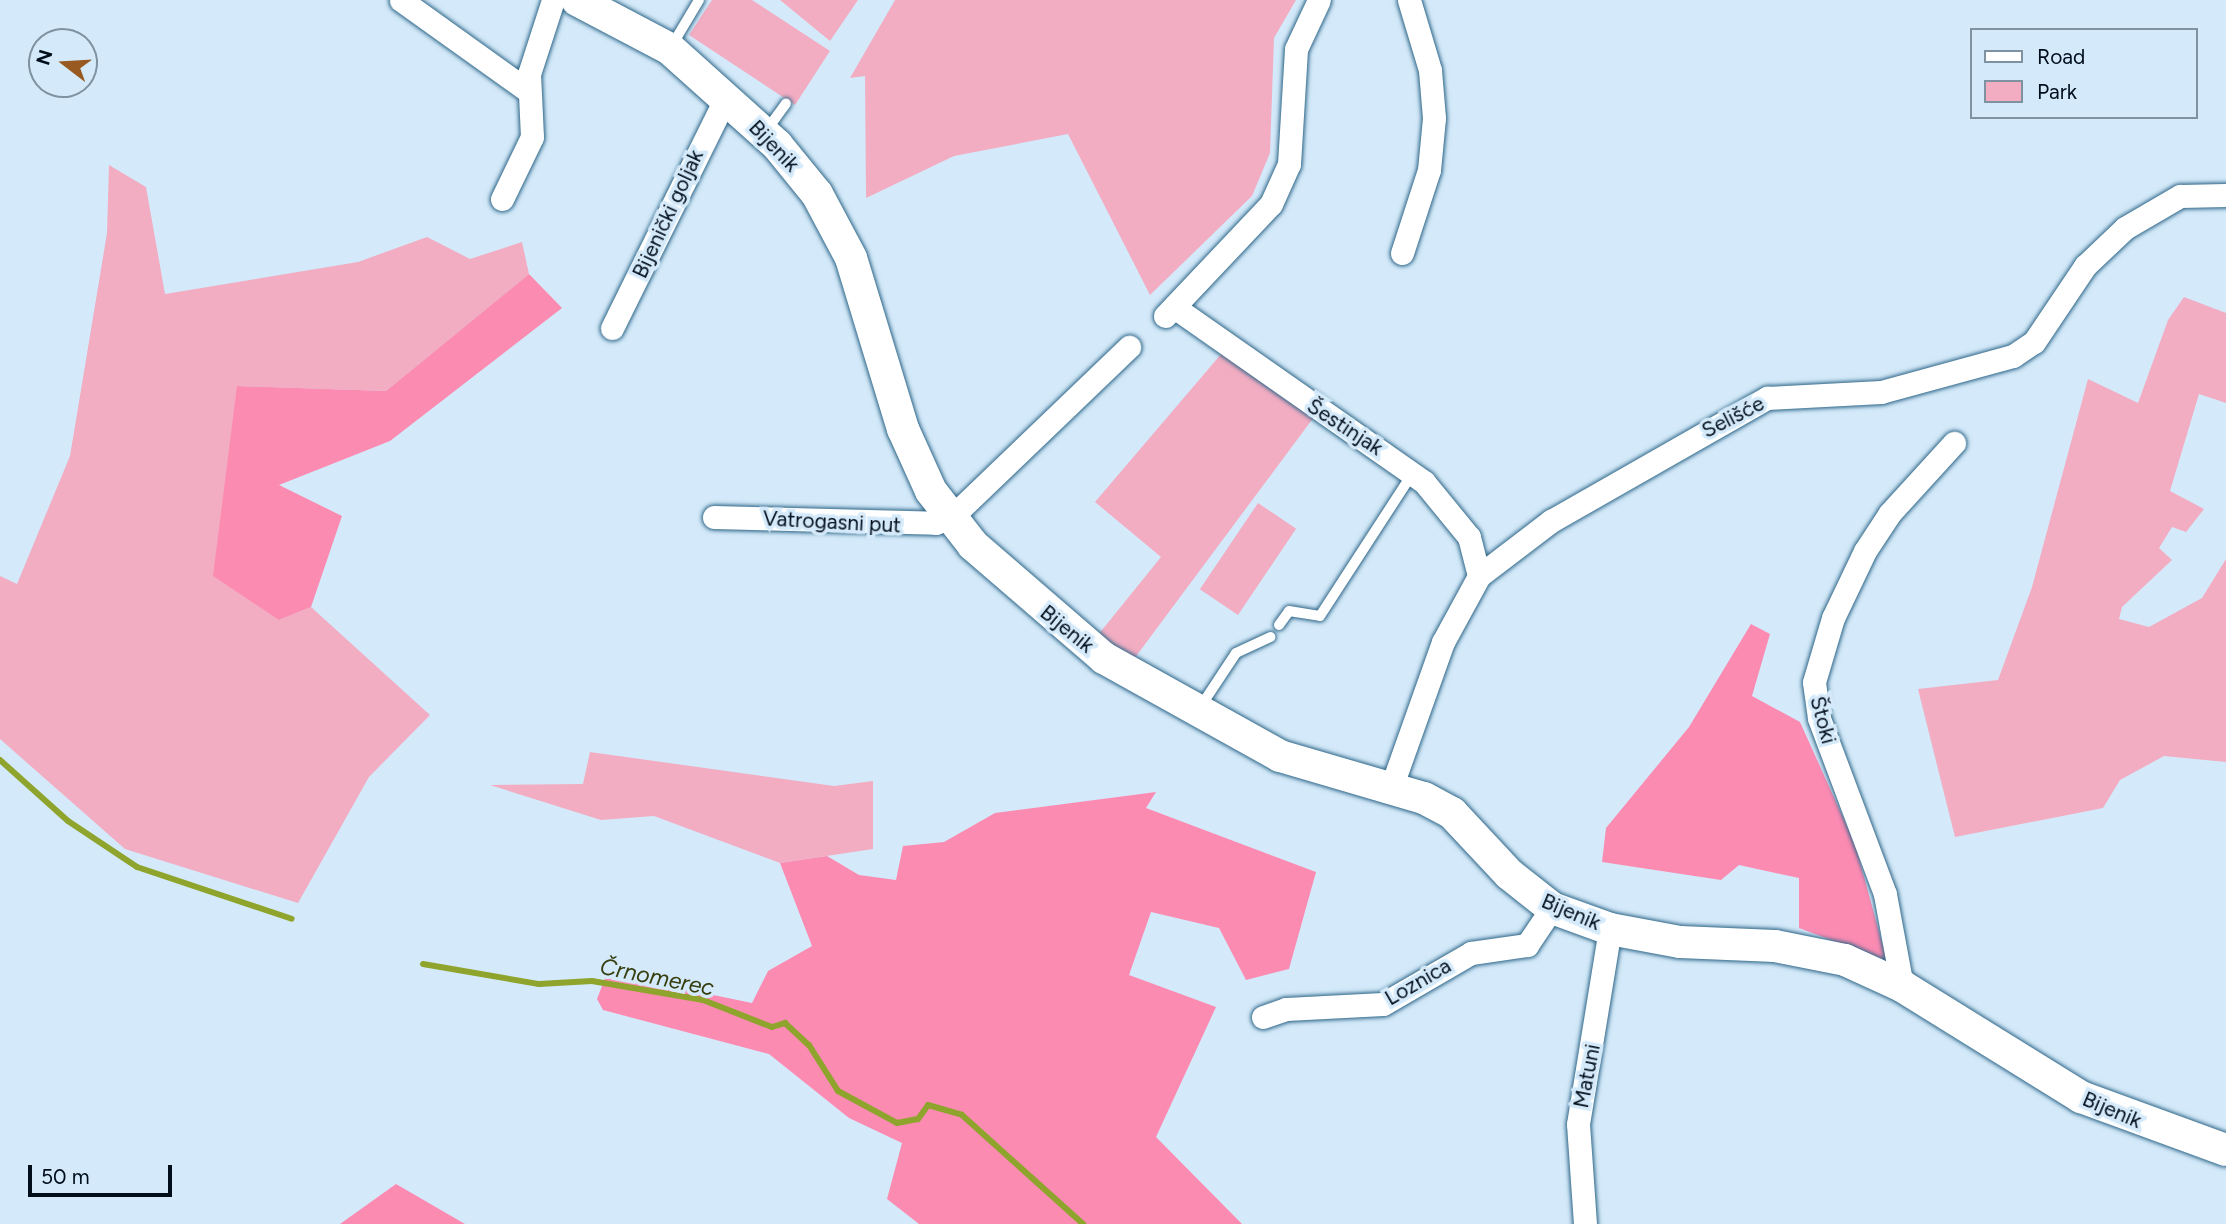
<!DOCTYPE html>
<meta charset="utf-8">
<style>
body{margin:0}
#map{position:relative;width:2226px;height:1224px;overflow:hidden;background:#d4eafa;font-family:Figtree,sans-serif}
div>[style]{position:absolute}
.green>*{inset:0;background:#f2adc2;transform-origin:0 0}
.forest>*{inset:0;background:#fc8bb2}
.stream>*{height:6px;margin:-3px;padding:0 3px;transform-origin:3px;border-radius:3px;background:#8fa42d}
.roads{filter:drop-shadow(0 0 2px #2e6688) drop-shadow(0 0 2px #2e6688)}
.service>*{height:10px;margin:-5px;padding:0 5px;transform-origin:5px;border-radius:5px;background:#fff}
.minor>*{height:23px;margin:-11.5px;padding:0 11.5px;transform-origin:11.5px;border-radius:11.5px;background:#fff}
.secondary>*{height:32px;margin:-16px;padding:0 16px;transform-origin:16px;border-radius:16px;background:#fff}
span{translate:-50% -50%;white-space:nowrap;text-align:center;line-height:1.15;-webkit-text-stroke:7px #d4eafa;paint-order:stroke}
.street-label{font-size:21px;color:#000d1b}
.water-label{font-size:23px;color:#363e0f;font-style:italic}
.legend{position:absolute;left:1970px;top:28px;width:228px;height:91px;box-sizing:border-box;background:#d4eafa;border:2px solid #7f92a1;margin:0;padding:9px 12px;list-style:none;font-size:21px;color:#000d1b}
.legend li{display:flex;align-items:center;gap:14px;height:35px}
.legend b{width:35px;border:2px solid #7f92a1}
.north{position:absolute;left:28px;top:28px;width:70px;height:70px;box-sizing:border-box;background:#d4eafa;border:2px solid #7f92a1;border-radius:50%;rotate:287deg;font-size:19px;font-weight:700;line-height:28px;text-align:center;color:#000d1b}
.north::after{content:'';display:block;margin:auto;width:24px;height:32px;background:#985a20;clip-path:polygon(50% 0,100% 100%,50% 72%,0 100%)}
.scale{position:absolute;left:28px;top:1165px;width:144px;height:32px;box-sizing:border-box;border:4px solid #000d1b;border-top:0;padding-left:9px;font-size:21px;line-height:24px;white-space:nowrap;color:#000d1b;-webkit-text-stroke:5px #d4eafa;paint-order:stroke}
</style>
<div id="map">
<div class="green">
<i style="clip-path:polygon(712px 0,752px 0,830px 51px,795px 105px,689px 35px)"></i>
<i style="clip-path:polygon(780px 0,858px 0,830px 41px)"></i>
<i style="clip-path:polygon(895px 0,1296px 0,1274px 38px,1270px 153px,1252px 196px,1150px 295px,1068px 134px,954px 156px,866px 198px,865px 76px,850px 78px)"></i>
<i style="clip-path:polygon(109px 165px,146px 187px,165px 294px,358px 262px,427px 237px,470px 259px,522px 242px,529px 274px,386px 391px,237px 386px,279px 620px,311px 607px,430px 715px,369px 777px,298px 903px,125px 849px,0 739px,0 576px,17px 584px,70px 456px,107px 233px)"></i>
<i style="clip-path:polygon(2184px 297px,2226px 313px,2226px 403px,2199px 394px,2170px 491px,2204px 509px,2186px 532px,2172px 527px,2159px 548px,2172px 560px,2122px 607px,2119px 619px,2149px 627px,2202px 598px,2226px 559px,2226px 762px,2164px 756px,2120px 780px,2103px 808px,1955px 837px,1918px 689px,1998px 680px,2032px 587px,2088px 379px,2138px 403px,2168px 320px)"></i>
<i style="clip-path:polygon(1222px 353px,1314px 417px,1134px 659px,1098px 635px,1161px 557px,1095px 502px)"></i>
<i style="left:1258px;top:503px;width:46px;height:104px;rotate:34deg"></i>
<i style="clip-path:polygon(590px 752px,834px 786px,873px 781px,873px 849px,780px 863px,654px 816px,601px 820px,490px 785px,583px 784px)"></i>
</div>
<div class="forest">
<i style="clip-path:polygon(529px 274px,562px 308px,390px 441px,279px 485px,342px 516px,311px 607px,279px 620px,213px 576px,237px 386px,386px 391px)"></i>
<i style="clip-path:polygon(1751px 624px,1770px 634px,1752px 696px,1800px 722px,1855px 844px,1887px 961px,1799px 928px,1799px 878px,1739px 865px,1721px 880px,1602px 862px,1606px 828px,1689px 727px)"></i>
<i style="clip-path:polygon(1156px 792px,1146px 808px,1316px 872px,1289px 969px,1246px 980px,1219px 928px,1151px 912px,1129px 975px,1216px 1007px,1156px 1137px,1242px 1224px,919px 1224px,887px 1199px,902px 1143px,849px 1118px,769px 1054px,603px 1010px,597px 999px,607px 973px,752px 1003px,768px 971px,812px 946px,780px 863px,827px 856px,859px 875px,896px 880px,903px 846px,944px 842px,995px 813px)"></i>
<i style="clip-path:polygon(396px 1184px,465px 1224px,340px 1224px)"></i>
</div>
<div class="stream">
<i style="left:0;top:760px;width:91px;rotate:41.9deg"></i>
<i style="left:68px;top:821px;width:83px;rotate:33.7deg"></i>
<i style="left:137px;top:867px;width:163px;rotate:18.5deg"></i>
<i style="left:423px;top:964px;width:118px;rotate:9.8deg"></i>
<i style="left:539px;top:984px;width:53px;rotate:-3.2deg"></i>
<i style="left:592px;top:981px;width:113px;rotate:9.7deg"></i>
<i style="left:703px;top:1000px;width:74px;rotate:21.4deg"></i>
<i style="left:772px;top:1027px;width:14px;rotate:-17deg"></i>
<i style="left:785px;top:1023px;width:33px;rotate:43deg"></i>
<i style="left:809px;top:1045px;width:54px;rotate:57.8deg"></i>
<i style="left:838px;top:1091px;width:67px;rotate:28.5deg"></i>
<i style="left:897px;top:1123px;width:21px;rotate:-11deg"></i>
<i style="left:918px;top:1119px;width:17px;rotate:-54deg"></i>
<i style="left:928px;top:1105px;width:35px;rotate:16deg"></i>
<i style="left:962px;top:1115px;width:163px;rotate:42deg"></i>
</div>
<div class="roads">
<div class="service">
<i style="left:671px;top:47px;width:55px;rotate:-59.2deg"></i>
<i style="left:766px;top:131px;width:34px;rotate:-54deg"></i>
<i style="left:1279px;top:625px;width:17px;rotate:-54deg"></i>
<i style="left:1289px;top:611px;width:31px;rotate:9deg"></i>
<i style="left:1320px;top:616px;width:171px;rotate:-57deg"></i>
<i style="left:1199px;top:709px;width:67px;rotate:-56.5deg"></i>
<i style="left:1236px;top:653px;width:38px;rotate:-25deg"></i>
</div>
<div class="minor">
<i style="left:401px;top:0;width:156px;rotate:35.6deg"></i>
<i style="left:502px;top:199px;width:69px;rotate:-64.2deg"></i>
<i style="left:532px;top:137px;width:63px;rotate:-92.7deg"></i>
<i style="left:529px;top:74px;width:78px;rotate:-72deg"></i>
<i style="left:1402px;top:253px;width:87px;rotate:-72deg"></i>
<i style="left:1429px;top:170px;width:52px;rotate:-84.5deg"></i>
<i style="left:1434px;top:118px;width:48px;rotate:-94.8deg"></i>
<i style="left:1430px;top:70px;width:73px;rotate:-106.7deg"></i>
<i style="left:1174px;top:307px;width:305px;rotate:35deg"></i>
<i style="left:1424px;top:482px;width:71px;rotate:50.7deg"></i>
<i style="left:1469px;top:537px;width:40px;rotate:75.6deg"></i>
<i style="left:1165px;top:316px;width:154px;rotate:-46.6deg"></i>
<i style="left:1271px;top:204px;width:44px;rotate:-65.8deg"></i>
<i style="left:1289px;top:164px;width:115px;rotate:-86.5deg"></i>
<i style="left:1296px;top:49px;width:54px;rotate:-64.9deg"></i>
<i style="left:612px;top:328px;width:255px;rotate:-63.7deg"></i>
<i style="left:714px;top:517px;width:222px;rotate:1.5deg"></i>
<i style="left:936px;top:523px;width:29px;rotate:-31deg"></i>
<i style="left:961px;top:508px;width:233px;rotate:-43.8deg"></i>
<i style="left:1391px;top:788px;width:155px;rotate:-70.4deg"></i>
<i style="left:1443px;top:642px;width:75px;rotate:-61.4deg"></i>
<i style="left:1479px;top:576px;width:91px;rotate:-37.4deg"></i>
<i style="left:1551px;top:521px;width:249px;rotate:-29.7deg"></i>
<i style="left:1767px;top:398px;width:114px;rotate:-3deg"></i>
<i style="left:1881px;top:392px;width:137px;rotate:-15.3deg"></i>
<i style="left:2013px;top:356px;width:25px;rotate:-34deg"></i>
<i style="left:2034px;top:342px;width:92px;rotate:-56.1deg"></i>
<i style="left:2085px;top:266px;width:55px;rotate:-43.5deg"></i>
<i style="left:2125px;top:228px;width:64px;rotate:-30.2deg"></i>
<i style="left:2180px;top:196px;width:46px;rotate:-1.2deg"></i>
<i style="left:1902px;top:986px;width:94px;rotate:-100.5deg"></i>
<i style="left:1885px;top:894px;width:188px;rotate:-110.6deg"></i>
<i style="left:1819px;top:718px;width:36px;rotate:-98deg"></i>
<i style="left:1814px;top:682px;width:67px;rotate:-73.5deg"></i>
<i style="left:1833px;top:618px;width:74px;rotate:-64.5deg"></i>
<i style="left:1865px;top:551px;width:45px;rotate:-56.7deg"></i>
<i style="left:1890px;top:513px;width:95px;rotate:-47.6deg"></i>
<i style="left:1263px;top:1017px;width:24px;rotate:-19deg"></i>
<i style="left:1286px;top:1009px;width:97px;rotate:-3deg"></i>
<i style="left:1383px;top:1004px;width:102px;rotate:-30.1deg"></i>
<i style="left:1471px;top:953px;width:57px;rotate:-8.1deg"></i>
<i style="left:1527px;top:945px;width:45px;rotate:-56deg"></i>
<i style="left:1585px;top:1224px;width:100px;rotate:-94deg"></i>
<i style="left:1578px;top:1124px;width:198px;rotate:-80.7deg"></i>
</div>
<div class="secondary">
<i style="left:577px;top:0;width:105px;rotate:27.8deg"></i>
<i style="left:670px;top:49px;width:144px;rotate:41.9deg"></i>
<i style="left:777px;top:145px;width:63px;rotate:50.8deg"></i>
<i style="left:817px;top:194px;width:72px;rotate:62deg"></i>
<i style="left:851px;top:258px;width:179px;rotate:73.1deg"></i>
<i style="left:903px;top:429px;width:68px;rotate:65.7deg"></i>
<i style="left:931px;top:491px;width:68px;rotate:52.1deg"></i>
<i style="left:973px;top:545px;width:173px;rotate:40.8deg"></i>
<i style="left:1104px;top:658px;width:201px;rotate:29.1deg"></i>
<i style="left:1280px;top:756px;width:150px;rotate:16.3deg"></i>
<i style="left:1424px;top:798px;width:32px;rotate:28deg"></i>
<i style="left:1452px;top:813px;width:83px;rotate:46.9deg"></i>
<i style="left:1509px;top:874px;width:55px;rotate:38.3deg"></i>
<i style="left:1552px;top:908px;width:62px;rotate:19.9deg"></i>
<i style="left:1610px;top:929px;width:71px;rotate:10.5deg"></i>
<i style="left:1680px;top:942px;width:95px;rotate:2.4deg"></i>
<i style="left:1775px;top:946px;width:71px;rotate:11.3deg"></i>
<i style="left:1845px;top:960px;width:63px;rotate:24.5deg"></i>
<i style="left:1902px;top:986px;width:211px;rotate:31.8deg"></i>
<i style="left:2081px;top:1097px;width:154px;rotate:20.1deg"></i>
</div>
</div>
<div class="street-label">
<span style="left:774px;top:146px;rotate:46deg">Bijenik</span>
<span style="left:668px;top:214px;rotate:-65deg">Bijenički goljak</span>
<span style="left:1733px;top:417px;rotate:-27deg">Selišće</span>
<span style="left:1345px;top:427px;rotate:33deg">Šestinjak</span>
<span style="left:832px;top:522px;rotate:3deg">Vatrogasni put</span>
<span style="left:1067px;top:629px;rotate:39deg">Bijenik</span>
<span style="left:1823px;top:720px;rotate:75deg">Štoki</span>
<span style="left:1571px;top:912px;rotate:23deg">Bijenik</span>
<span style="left:1418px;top:982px;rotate:-30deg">Loznica</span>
<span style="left:1587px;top:1076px;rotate:-79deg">Matuni</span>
<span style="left:2112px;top:1110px;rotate:23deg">Bijenik</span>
</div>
<div class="water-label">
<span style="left:657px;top:977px;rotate:11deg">Črnomerec</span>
</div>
<ul class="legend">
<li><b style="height:9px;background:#fff"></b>Road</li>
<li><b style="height:19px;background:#f2adc2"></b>Park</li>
</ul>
<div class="north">N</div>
<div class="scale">50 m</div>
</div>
